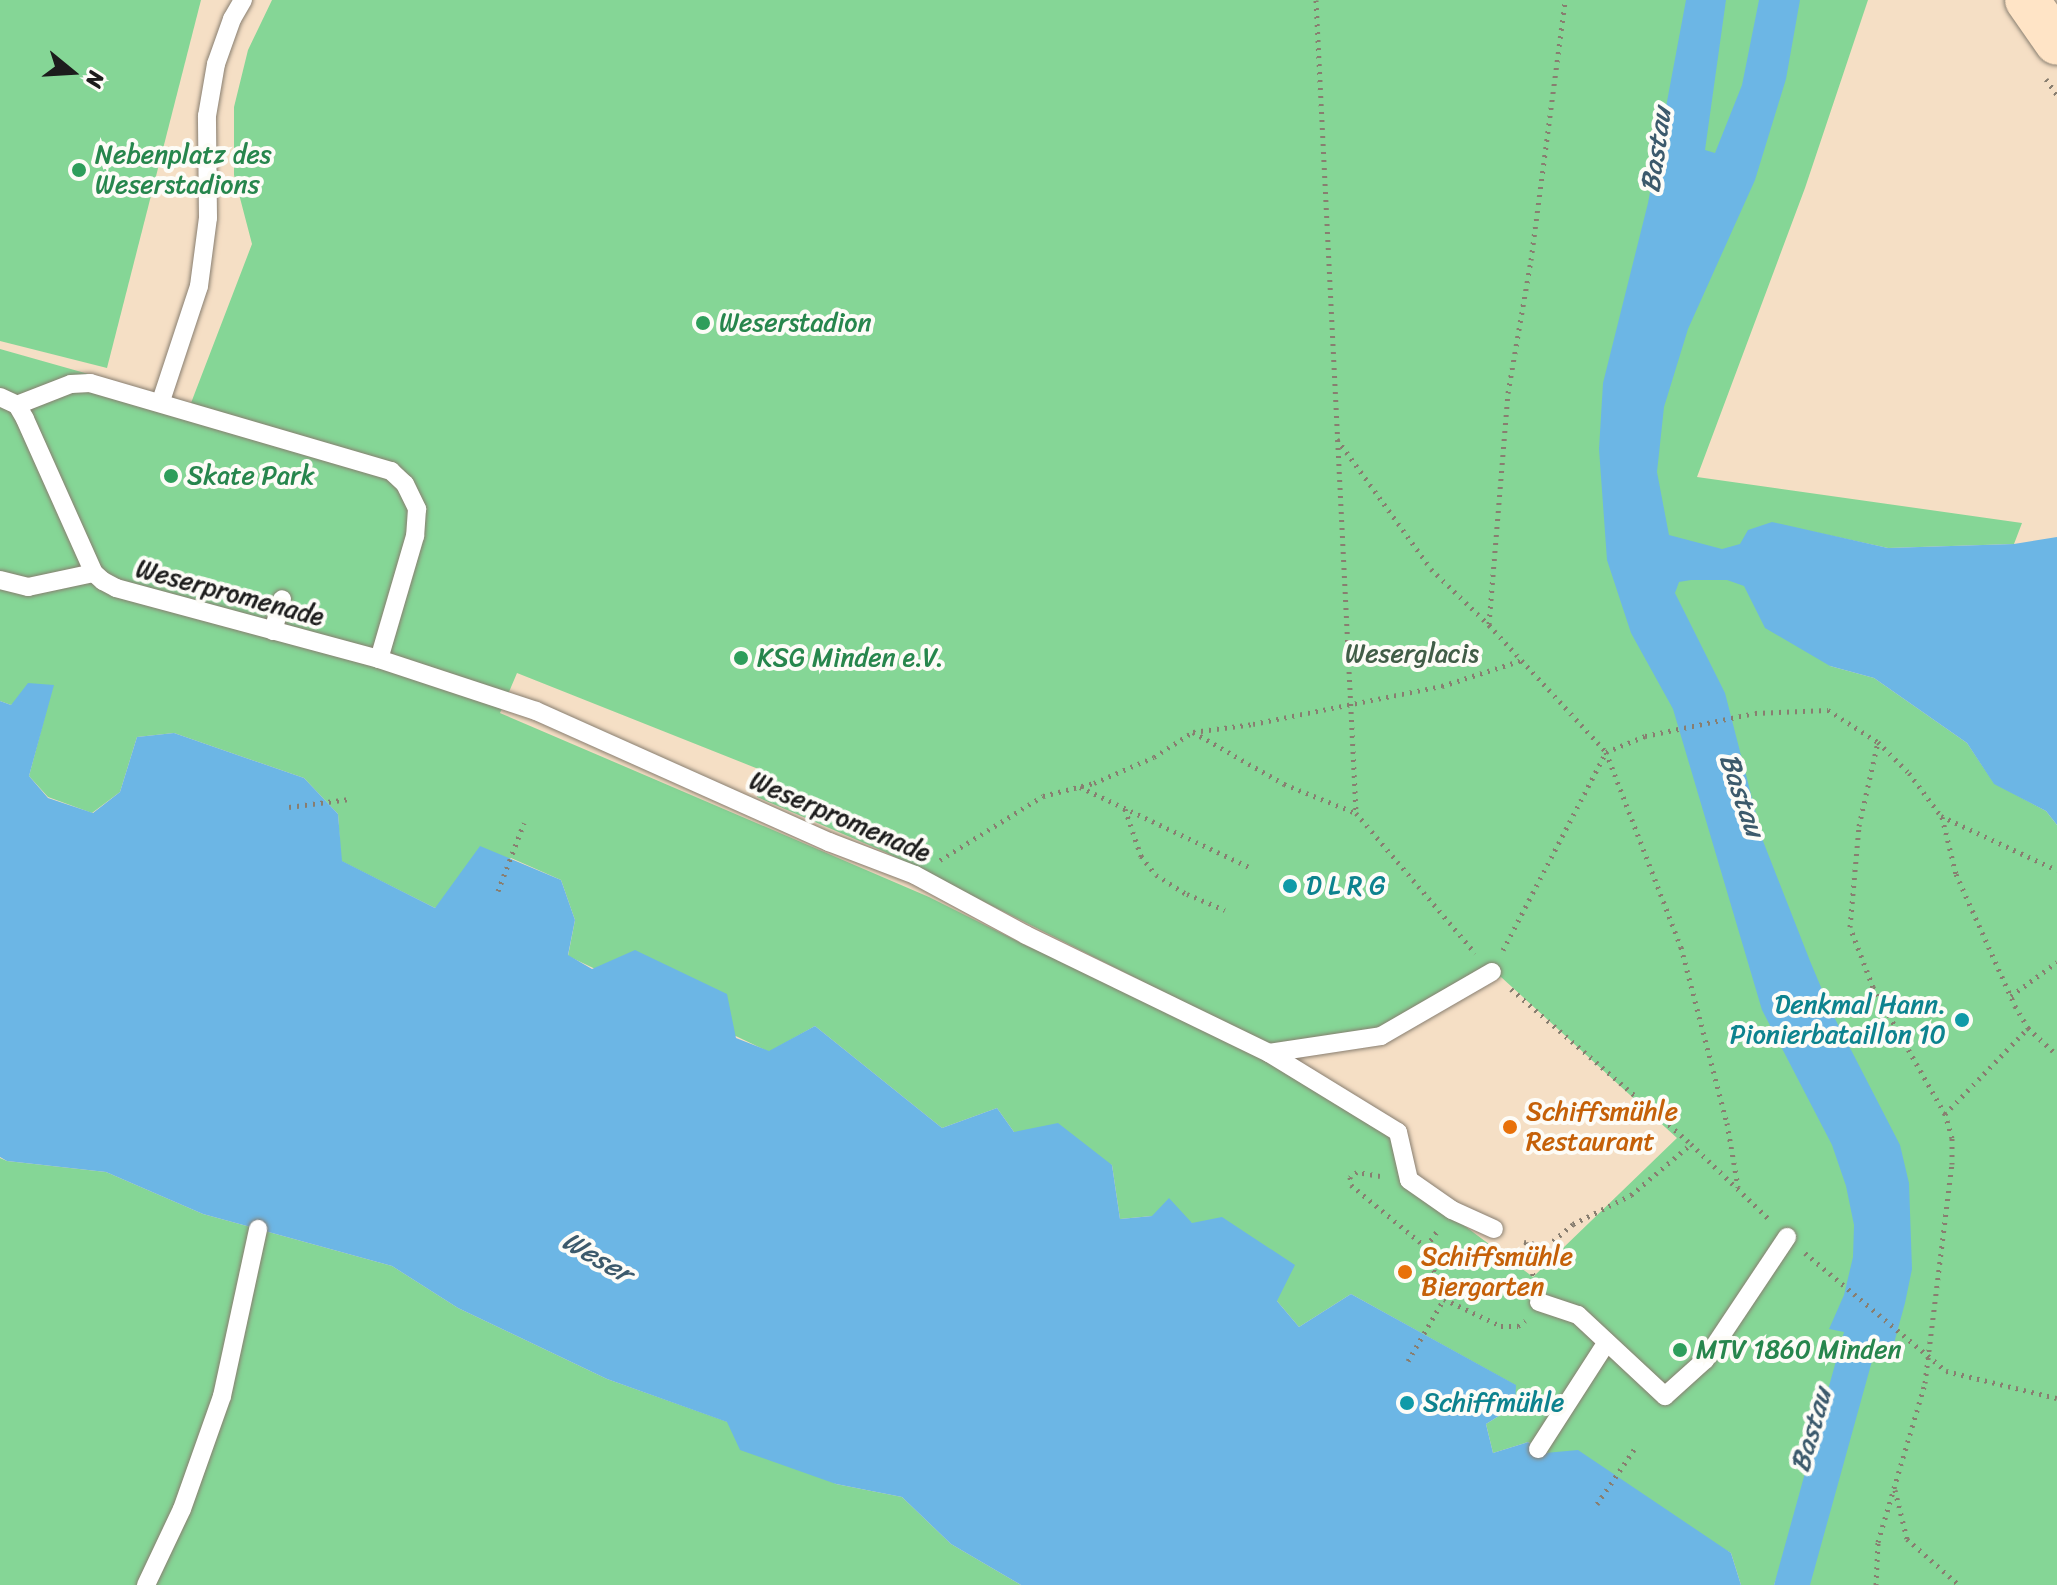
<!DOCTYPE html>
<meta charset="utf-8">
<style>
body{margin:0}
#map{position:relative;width:2057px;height:1585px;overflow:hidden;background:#f5dfc5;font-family:Sriracha,sans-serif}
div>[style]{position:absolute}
.green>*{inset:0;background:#85d696}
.water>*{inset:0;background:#6cb6e5}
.path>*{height:5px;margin-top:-2.5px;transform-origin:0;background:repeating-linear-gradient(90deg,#887e70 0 2px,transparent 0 8px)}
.roads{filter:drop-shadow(0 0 2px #887e70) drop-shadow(0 0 2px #887e70)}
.lane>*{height:18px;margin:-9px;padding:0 9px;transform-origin:9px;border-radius:9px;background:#fff}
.secondary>*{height:44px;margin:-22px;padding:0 22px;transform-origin:22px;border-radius:22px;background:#ffe4c6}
.dots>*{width:22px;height:22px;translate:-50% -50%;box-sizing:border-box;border:4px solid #fdfcf7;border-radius:50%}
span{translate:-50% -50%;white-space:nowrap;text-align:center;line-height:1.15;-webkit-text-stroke:8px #fdfcf7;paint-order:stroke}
.leisure-label{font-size:26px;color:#27864d}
.left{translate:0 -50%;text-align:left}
.street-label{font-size:26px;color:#1c1c1c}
.park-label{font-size:26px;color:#415d47}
.culture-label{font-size:26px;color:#0d838f}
.right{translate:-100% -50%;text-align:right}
.food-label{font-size:26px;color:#c56008}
.water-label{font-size:28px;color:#3c5a6c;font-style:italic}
.north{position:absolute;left:32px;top:32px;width:80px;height:80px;-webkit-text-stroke:6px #fdfcf7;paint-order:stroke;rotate:108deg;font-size:22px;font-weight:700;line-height:32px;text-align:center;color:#1c1c1c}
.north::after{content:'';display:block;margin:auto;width:28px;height:36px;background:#1c1c1c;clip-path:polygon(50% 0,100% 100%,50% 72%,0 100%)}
</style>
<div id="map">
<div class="green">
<i style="clip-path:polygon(0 0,201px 0,107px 368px,0 341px)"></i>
<i style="clip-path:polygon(evenodd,272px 0,1868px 0,1805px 188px,1697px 477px,2022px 523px,2014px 544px,1888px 548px,1772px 523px,1830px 666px,1874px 678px,1967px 743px,1994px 783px,2046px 811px,2057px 825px,2057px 1585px,1810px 1585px,1779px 1571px,1774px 1585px,1741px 1585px,1731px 1553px,1528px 1442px,1493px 1453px,1486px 1424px,1515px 1406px,1515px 1385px,1351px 1294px,1299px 1327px,1277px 1301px,1192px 1223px,1152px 1216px,1120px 1219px,1112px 1165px,1014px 1132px,997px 1108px,942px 1128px,815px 1026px,769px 1052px,568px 956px,575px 920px,561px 880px,511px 858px,435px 908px,341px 861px,338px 814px,304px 778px,174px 733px,137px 737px,120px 792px,92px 813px,48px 797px,29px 776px,53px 685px,11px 705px,0 701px,0 349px,191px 403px,252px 244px,234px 175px,234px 107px,248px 50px,272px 0,517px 673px,766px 772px,757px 797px,885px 852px,1273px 1047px,1379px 1030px,1501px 977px,1677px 1138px,1533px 1277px,1410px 1185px,1398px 1132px,1241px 1038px,1027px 946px,929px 897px,500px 713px,517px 673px)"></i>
<i style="clip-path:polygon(0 1158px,7px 1161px,106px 1172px,203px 1214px,392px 1266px,458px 1308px,607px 1379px,728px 1422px,836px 1484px,902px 1497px,951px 1544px,1021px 1585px,0 1585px)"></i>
</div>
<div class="water">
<i style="clip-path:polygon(1686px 0,1726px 0,1705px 150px,1715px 153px,1742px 85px,1759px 0,1800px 0,1786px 79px,1755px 180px,1688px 329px,1664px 407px,1657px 472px,1669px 535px,1722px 549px,1740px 544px,1748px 530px,1772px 522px,1888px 548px,2014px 544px,2057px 537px,2057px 825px,2046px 811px,1994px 784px,1967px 743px,1874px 678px,1830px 666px,1765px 628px,1744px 586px,1727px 580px,1691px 580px,1679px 582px,1675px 593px,1725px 693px,1763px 841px,1810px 961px,1831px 1011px,1900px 1145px,1909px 1183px,1912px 1269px,1905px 1303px,1893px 1347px,1877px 1343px,1810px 1585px,1774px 1585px,1844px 1332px,1829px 1329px,1844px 1295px,1853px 1257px,1854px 1225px,1846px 1186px,1832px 1145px,1762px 1010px,1673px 709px,1631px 633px,1607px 560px,1599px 449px,1603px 383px,1648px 203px)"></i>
<i style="clip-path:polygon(28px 683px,54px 685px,29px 776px,48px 798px,93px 813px,120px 792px,137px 737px,174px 733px,304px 778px,338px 814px,342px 861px,435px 908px,480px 846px,561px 880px,575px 920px,568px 955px,592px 969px,635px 950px,727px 994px,736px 1038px,769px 1051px,815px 1026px,942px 1128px,997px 1108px,1014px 1132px,1058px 1123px,1112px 1165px,1120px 1219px,1152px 1216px,1169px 1198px,1192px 1223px,1222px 1217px,1295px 1265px,1277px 1301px,1299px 1327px,1351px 1294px,1516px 1385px,1515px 1406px,1486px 1424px,1493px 1453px,1528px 1442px,1545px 1453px,1578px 1450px,1731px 1553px,1741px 1585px,1021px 1585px,951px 1544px,902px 1497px,836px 1484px,740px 1450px,727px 1422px,607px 1379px,458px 1308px,392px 1266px,203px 1214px,106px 1172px,7px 1161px,0 1157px,0 701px,11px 705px)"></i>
</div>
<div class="path">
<i style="left:1316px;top:0;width:814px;rotate:87.18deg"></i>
<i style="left:2046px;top:79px;width:19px;rotate:55deg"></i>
<i style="left:1337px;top:439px;width:160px;rotate:54.1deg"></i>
<i style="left:1431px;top:569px;width:81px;rotate:44deg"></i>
<i style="left:1489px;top:625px;width:173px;rotate:47.3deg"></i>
<i style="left:1606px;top:752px;width:209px;rotate:69deg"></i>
<i style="left:1681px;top:947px;width:182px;rotate:75.4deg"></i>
<i style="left:1727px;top:1123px;width:65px;rotate:80.2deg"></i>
<i style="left:1489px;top:624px;width:232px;rotate:-85.3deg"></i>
<i style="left:1508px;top:393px;width:135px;rotate:-80.2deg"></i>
<i style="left:1531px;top:260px;width:262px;rotate:-82.5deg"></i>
<i style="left:1193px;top:732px;width:105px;rotate:29.7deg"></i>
<i style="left:1284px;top:784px;width:78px;rotate:21.9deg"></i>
<i style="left:1356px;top:813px;width:184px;rotate:49.6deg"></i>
<i style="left:1080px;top:787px;width:187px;rotate:25.3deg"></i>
<i style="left:289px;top:807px;width:61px;rotate:-7.6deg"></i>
<i style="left:1125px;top:809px;width:50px;rotate:71.2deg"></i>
<i style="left:1141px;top:856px;width:24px;rotate:52deg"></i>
<i style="left:1156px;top:875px;width:36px;rotate:32deg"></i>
<i style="left:1187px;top:894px;width:41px;rotate:22.8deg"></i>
<i style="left:1942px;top:817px;width:59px;rotate:76.2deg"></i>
<i style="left:1956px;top:874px;width:145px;rotate:65.9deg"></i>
<i style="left:2015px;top:1006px;width:26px;rotate:59deg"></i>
<i style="left:2028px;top:1028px;width:40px;rotate:43deg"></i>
<i style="left:940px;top:860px;width:121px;rotate:-31.9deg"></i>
<i style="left:1043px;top:796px;width:53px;rotate:-14.3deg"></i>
<i style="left:1094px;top:783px;width:65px;rotate:-23.4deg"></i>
<i style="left:1154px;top:757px;width:46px;rotate:-32.7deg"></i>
<i style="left:1193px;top:732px;width:61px;rotate:-7.6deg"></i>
<i style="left:1253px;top:724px;width:193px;rotate:-11.4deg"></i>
<i style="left:1442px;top:686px;width:84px;rotate:-18deg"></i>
<i style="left:498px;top:891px;width:73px;rotate:-69.1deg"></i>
<i style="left:1503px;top:950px;width:223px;rotate:-62.5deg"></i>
<i style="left:1606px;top:752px;width:42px;rotate:-22.3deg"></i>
<i style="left:1645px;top:736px;width:112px;rotate:-11.8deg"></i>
<i style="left:1755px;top:713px;width:73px;rotate:-2.4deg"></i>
<i style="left:1828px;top:710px;width:59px;rotate:32.6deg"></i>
<i style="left:1878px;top:742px;width:44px;rotate:45deg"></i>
<i style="left:1909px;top:773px;width:54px;rotate:53.3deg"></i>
<i style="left:1941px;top:816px;width:128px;rotate:25deg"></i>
<i style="left:1511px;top:989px;width:238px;rotate:40.7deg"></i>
<i style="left:1691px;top:1144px;width:108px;rotate:43.9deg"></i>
<i style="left:2011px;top:996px;width:57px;rotate:-36.5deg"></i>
<i style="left:1945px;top:1114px;width:120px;rotate:-46deg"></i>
<i style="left:1380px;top:1176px;width:23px;rotate:-170deg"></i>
<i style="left:1357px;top:1172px;width:9px;rotate:144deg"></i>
<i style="left:1350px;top:1177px;width:8px;rotate:83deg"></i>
<i style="left:1351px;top:1185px;width:97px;rotate:39.6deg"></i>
<i style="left:1426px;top:1247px;width:55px;rotate:70.9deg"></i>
<i style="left:1444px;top:1299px;width:63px;rotate:25.3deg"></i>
<i style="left:1501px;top:1326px;width:17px"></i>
<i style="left:1518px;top:1326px;width:9px;rotate:-36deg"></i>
<i style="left:1524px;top:1242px;width:23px;rotate:10deg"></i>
<i style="left:1547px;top:1246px;width:34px;rotate:-40deg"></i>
<i style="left:1573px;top:1224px;width:65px;rotate:-26.6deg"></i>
<i style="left:1631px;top:1195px;width:79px;rotate:-40.4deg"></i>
<i style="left:1526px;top:1242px;width:39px;rotate:78deg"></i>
<i style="left:1426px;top:1247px;width:21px;rotate:-55deg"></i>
<i style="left:1805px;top:1253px;width:184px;rotate:39.9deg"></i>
<i style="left:1946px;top:1371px;width:114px;rotate:13.7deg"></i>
<i style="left:1408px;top:1361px;width:72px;rotate:-59.9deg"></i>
<i style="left:1895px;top:1490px;width:50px;rotate:76.2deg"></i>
<i style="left:1907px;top:1539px;width:69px;rotate:41.5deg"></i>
<i style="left:1597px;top:1504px;width:68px;rotate:-55.8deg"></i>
<i style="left:1876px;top:1585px;width:43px;rotate:-87.3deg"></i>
<i style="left:1878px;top:1542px;width:166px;rotate:-73.5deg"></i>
<i style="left:1925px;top:1383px;width:221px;rotate:-83deg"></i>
<i style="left:1952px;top:1164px;width:26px;rotate:-90deg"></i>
<i style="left:1952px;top:1138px;width:25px;rotate:-106deg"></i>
<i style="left:1945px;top:1114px;width:146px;rotate:-119.6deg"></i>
<i style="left:1873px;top:987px;width:64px;rotate:-111deg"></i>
<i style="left:1850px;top:927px;width:101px;rotate:-84.9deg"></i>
<i style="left:1859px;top:826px;width:86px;rotate:-77.3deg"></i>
</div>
<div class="roads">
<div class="lane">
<i style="left:0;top:397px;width:19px;rotate:25deg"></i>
<i style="left:17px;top:405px;width:16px;rotate:60deg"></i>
<i style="left:25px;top:419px;width:169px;rotate:65.9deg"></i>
<i style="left:94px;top:573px;width:12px;rotate:42deg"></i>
<i style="left:103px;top:581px;width:15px;rotate:28deg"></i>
<i style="left:116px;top:588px;width:272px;rotate:15.1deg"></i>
<i style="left:379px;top:659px;width:165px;rotate:18.3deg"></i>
<i style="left:536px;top:711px;width:321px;rotate:24.1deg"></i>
<i style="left:829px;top:842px;width:92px;rotate:21deg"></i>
<i style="left:915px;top:875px;width:126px;rotate:28.4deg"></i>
<i style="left:1026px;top:935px;width:270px;rotate:25.9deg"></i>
<i style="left:1269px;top:1053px;width:151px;rotate:31.5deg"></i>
<i style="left:1398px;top:1132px;width:49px;rotate:77.1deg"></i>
<i style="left:1409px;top:1180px;width:52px;rotate:34.9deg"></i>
<i style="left:1452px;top:1210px;width:46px;rotate:24.3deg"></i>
<i style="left:161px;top:401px;width:121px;rotate:-71.7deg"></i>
<i style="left:199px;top:286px;width:69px;rotate:-82.5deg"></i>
<i style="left:208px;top:218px;width:102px;rotate:-90.6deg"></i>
<i style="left:207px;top:116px;width:53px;rotate:-80.2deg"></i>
<i style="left:216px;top:64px;width:48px;rotate:-70.4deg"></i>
<i style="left:232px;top:19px;width:22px;rotate:-60deg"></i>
<i style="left:17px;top:405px;width:58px;rotate:-21.3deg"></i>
<i style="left:71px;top:384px;width:19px;rotate:-3deg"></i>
<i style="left:90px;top:383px;width:314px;rotate:16.3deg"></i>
<i style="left:391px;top:471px;width:19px;rotate:43deg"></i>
<i style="left:405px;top:484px;width:28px;rotate:64deg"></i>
<i style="left:417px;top:509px;width:27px;rotate:94deg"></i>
<i style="left:415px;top:536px;width:128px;rotate:106.3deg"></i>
<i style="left:0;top:580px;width:29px;rotate:14deg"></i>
<i style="left:28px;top:587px;width:67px;rotate:-12deg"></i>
<i style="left:273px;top:631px;width:33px;rotate:-74deg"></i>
<i style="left:1269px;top:1053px;width:113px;rotate:-8.6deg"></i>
<i style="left:1381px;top:1036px;width:128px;rotate:-30deg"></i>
<i style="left:1539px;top:1302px;width:41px;rotate:18.4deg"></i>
<i style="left:1578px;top:1315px;width:119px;rotate:43deg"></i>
<i style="left:1665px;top:1396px;width:54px;rotate:-42deg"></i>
<i style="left:1705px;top:1360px;width:148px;rotate:-56.3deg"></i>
<i style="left:1538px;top:1449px;width:127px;rotate:-57.2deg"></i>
<i style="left:146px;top:1585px;width:84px;rotate:-64.7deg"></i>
<i style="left:182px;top:1509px;width:120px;rotate:-70.5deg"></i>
<i style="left:222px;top:1396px;width:171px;rotate:-77.8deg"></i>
</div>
<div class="secondary">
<i style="left:2027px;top:0;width:52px;rotate:55.1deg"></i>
</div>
</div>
<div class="dots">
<i style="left:79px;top:170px;background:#2e9e5b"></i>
<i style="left:703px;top:323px;background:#2e9e5b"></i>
<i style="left:171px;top:476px;background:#2e9e5b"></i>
<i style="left:741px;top:658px;background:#2e9e5b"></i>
<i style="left:1290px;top:886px;background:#0f9aa8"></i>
<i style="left:1962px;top:1020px;background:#0f9aa8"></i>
<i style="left:1510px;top:1127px;background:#e8710a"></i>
<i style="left:1405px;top:1272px;background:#e8710a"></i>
<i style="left:1680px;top:1350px;background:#2e9e5b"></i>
<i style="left:1407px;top:1403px;background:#0f9aa8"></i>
</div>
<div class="leisure-label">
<span class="left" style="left:95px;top:170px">Nebenplatz des<br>Weserstadions</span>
<span class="left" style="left:719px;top:323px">Weserstadion</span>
<span class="left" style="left:187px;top:476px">Skate Park</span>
<span class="left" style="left:757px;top:658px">KSG Minden e.V.</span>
<span class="left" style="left:1696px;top:1350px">MTV 1860 Minden</span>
</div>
<div class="street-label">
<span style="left:230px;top:593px;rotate:15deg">Weserpromenade</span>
<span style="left:840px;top:817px;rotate:23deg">Weserpromenade</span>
</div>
<div class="park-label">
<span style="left:1412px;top:654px">Weserglacis</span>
</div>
<div class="culture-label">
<span class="left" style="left:1306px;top:886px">D L R G</span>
<span class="right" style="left:1946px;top:1020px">Denkmal Hann.<br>Pionierbataillon 10</span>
<span class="left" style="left:1423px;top:1403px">Schiffmühle</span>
</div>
<div class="food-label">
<span class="left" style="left:1526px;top:1127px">Schiffsmühle<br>Restaurant</span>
<span class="left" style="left:1421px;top:1272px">Schiffsmühle<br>Biergarten</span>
</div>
<div class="water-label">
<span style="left:1656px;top:150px;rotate:-82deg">Bastau</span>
<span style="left:1742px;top:795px;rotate:71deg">Bastau</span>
<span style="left:597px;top:1257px;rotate:30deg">Weser</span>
<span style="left:1811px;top:1430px;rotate:-74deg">Bastau</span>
</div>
<div class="north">N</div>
</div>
